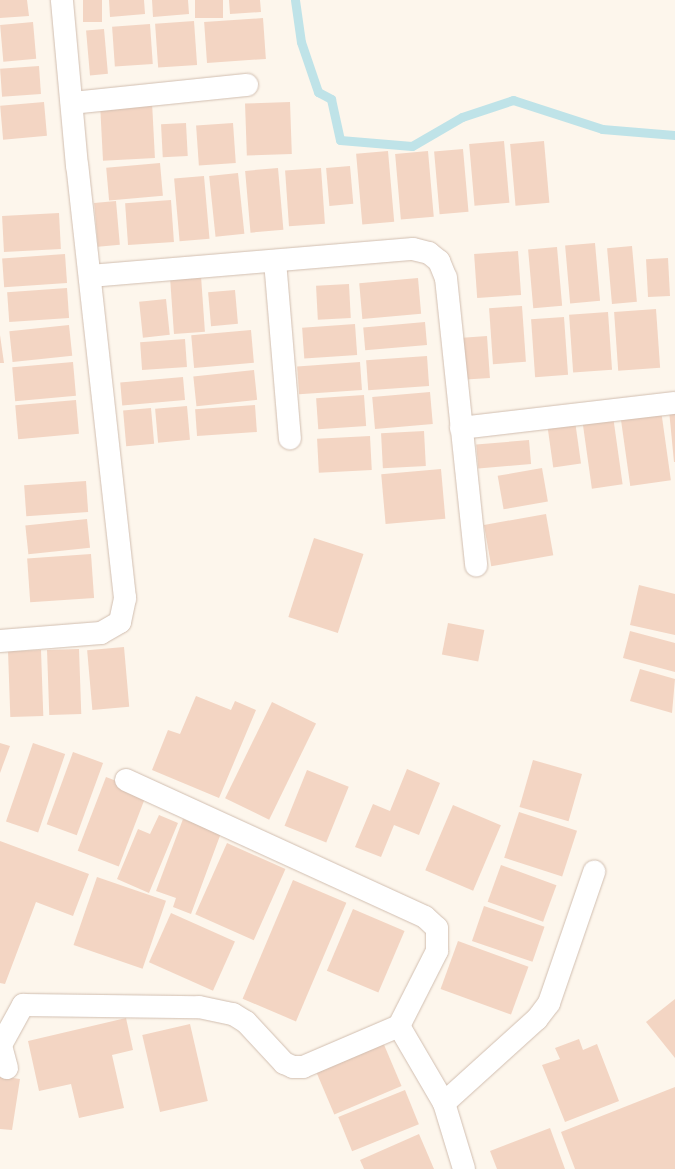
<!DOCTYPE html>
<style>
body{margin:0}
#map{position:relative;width:675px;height:1169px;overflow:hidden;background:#fdf6ec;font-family:Roboto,sans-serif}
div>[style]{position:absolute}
.stream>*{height:9px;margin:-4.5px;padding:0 4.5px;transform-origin:4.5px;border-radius:4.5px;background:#bfe3e8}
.building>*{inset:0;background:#f3d5c3;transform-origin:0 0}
.roads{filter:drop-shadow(0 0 1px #d1beb0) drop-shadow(0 0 1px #d1beb0)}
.minor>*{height:22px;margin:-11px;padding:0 11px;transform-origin:11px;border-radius:11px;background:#fff}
span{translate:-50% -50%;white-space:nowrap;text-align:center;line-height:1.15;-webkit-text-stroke:4px #fffaf3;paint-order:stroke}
</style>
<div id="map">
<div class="stream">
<i style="left:295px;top:0;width:42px;rotate:81.9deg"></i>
<i style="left:301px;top:42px;width:53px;rotate:71.2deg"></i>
<i style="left:318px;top:92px;width:15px;rotate:28deg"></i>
<i style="left:331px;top:99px;width:42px;rotate:77.6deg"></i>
<i style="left:340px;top:140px;width:72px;rotate:4.8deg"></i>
<i style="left:412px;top:146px;width:58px;rotate:-30.1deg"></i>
<i style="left:462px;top:117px;width:54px;rotate:-18.4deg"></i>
<i style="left:513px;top:100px;width:94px;rotate:18deg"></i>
<i style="left:602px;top:129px;width:73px;rotate:4.7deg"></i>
</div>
<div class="building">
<i style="clip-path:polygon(0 0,27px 0,29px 16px,0 18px)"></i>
<i style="left:83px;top:0;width:19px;height:22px"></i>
<i style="clip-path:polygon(109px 0,144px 0,145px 14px,110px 17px)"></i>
<i style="clip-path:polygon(152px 0,188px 0,189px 14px,153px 17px)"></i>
<i style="left:195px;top:0;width:28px;height:18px"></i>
<i style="clip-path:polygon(229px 0,260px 0,261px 12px,230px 14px)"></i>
<i style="left:263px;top:18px;width:41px;height:59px;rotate:86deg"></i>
<i style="left:194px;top:21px;width:44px;height:39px;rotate:86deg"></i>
<i style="left:33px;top:22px;width:37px;height:33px;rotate:85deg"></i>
<i style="left:150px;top:24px;width:40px;height:38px;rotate:86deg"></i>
<i style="left:104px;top:29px;width:45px;height:18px;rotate:85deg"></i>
<i style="left:39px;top:66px;width:28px;height:39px;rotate:86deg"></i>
<i style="left:44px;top:102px;width:34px;height:44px;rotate:85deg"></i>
<i style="left:152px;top:102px;width:56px;height:52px;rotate:87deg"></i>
<i style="left:290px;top:102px;width:52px;height:45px;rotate:88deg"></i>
<i style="left:186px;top:123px;width:33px;height:25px;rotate:87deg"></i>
<i style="left:233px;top:123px;width:40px;height:37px;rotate:86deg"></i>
<i style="left:504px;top:141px;width:62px;height:35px;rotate:85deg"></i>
<i style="left:544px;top:141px;width:62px;height:34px;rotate:85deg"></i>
<i style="left:463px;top:149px;width:63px;height:29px;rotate:85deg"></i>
<i style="left:388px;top:151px;width:71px;height:32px;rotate:85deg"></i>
<i style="left:428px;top:151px;width:66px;height:33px;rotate:85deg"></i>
<i style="left:160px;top:163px;width:33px;height:54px;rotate:85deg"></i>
<i style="left:350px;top:166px;width:38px;height:24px;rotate:85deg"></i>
<i style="left:278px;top:168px;width:62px;height:33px;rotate:85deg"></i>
<i style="left:321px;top:168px;width:56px;height:36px;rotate:86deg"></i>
<i style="left:238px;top:173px;width:61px;height:29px;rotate:84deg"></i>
<i style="left:204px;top:176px;width:63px;height:30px;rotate:85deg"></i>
<i style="left:171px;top:200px;width:42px;height:46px;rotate:86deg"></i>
<i style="left:116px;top:201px;width:44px;height:22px;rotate:85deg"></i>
<i style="left:59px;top:213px;width:36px;height:57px;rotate:87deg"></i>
<i style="left:595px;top:243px;width:58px;height:30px;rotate:85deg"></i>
<i style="left:632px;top:246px;width:56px;height:25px;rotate:85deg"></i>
<i style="left:557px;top:247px;width:59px;height:29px;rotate:85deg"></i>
<i style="left:518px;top:251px;width:44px;height:44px;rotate:86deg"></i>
<i style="left:65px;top:254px;width:29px;height:63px;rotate:86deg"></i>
<i style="left:668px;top:258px;width:38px;height:22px;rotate:87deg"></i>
<i style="left:201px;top:276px;width:56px;height:31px;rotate:86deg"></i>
<i style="left:418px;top:278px;width:36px;height:59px;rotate:85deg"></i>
<i style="left:349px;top:284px;width:34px;height:33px;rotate:87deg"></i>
<i style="left:67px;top:288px;width:30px;height:60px;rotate:86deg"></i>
<i style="left:235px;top:290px;width:34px;height:27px;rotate:85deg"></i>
<i style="left:166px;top:299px;width:36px;height:27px;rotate:84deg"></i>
<i style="left:522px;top:306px;width:56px;height:33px;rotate:86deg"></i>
<i style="left:656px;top:309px;width:59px;height:42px;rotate:86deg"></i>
<i style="left:608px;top:312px;width:58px;height:39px;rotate:86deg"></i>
<i style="left:564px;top:317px;width:58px;height:33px;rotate:86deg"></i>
<i style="left:425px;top:322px;width:23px;height:62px;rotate:85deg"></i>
<i style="left:355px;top:324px;width:31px;height:53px;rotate:86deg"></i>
<i style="left:69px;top:325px;width:31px;height:60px;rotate:84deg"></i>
<i style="left:251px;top:330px;width:33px;height:60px;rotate:85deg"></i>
<i style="clip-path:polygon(0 335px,4px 363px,0 363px)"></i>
<i style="left:487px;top:336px;width:42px;height:28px;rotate:86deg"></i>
<i style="left:185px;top:339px;width:28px;height:45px;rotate:86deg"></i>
<i style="left:427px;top:356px;width:30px;height:61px;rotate:86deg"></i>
<i style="left:73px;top:362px;width:34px;height:61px;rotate:85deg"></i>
<i style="left:360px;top:362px;width:28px;height:63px;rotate:86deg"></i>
<i style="left:254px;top:370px;width:30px;height:61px;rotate:84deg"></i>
<i style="left:183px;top:377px;width:23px;height:63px;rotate:85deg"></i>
<i style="left:430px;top:392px;width:32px;height:58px;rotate:85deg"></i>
<i style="left:364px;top:395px;width:31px;height:48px;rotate:86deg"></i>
<i style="left:76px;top:400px;width:34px;height:61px;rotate:85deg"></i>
<i style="left:255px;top:405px;width:27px;height:60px;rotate:86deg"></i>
<i style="left:187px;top:406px;width:34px;height:32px;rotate:85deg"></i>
<i style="left:151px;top:408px;width:36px;height:28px;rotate:85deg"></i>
<i style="clip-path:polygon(675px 409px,675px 462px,674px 462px,669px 410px)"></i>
<i style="left:661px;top:410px;width:71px;height:41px;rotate:82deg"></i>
<i style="left:613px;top:416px;width:69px;height:31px;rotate:82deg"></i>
<i style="left:575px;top:421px;width:43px;height:28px;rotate:82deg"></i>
<i style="left:424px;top:431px;width:35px;height:43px;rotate:87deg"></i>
<i style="left:370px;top:436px;width:34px;height:53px;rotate:87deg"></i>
<i style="left:529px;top:440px;width:24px;height:53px;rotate:85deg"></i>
<i style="left:542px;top:468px;width:34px;height:45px;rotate:80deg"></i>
<i style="left:441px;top:469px;width:50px;height:60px;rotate:85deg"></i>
<i style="left:86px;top:481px;width:31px;height:62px;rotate:86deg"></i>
<i style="left:546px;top:514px;width:42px;height:63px;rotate:80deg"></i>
<i style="left:87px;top:519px;width:29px;height:62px;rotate:84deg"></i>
<i style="left:314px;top:538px;width:52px;height:83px;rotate:18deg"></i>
<i style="left:91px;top:554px;width:44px;height:64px;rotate:86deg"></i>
<i style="clip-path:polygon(639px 585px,675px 594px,675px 635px,630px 625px)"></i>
<i style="left:448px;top:623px;width:37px;height:32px;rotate:11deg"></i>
<i style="clip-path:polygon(630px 631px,675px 643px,675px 672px,623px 658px)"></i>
<i style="left:124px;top:647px;width:60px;height:37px;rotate:85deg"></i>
<i style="left:79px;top:649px;width:65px;height:32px;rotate:88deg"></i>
<i style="left:41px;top:650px;width:66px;height:33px;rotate:88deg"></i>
<i style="clip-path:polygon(640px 669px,675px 679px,672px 713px,630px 701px)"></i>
<i style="clip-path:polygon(196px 696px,231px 710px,235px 701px,256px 710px,219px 798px,152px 770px,168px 730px,180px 734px)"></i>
<i style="left:272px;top:702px;width:49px;height:107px;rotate:26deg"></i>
<i style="clip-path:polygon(0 743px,10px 746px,0 773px)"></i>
<i style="left:33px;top:743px;width:34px;height:83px;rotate:19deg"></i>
<i style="left:73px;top:752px;width:32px;height:77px;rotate:20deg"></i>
<i style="left:533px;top:760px;width:51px;height:49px;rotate:16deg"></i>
<i style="clip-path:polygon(407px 769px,440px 783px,419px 835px,394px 825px,381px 857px,355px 847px,373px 804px,390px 811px)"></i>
<i style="left:307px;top:770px;width:45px;height:60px;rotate:22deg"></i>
<i style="left:106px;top:777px;width:44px;height:79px;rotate:21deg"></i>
<i style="left:453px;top:805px;width:52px;height:71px;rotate:23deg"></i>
<i style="left:519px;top:812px;width:61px;height:48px;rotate:18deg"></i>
<i style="clip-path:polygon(159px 815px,178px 823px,149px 893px,117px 879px,138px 829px,150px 834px)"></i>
<i style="clip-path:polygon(183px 819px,221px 833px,191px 914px,173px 907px,176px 898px,156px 891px)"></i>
<i style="clip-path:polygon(0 841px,89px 874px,73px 916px,36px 902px,5px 984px,0 983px)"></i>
<i style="left:227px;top:843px;width:64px;height:78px;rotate:24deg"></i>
<i style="left:501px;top:865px;width:59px;height:39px;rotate:20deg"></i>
<i style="left:97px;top:877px;width:73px;height:72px;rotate:19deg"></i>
<i style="left:293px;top:880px;width:58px;height:129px;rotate:23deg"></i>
<i style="left:484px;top:906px;width:64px;height:37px;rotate:19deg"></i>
<i style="left:353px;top:909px;width:56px;height:67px;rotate:23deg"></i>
<i style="left:171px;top:913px;width:70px;height:54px;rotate:24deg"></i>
<i style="left:458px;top:941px;width:75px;height:51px;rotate:20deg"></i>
<i style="clip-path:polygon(675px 999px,675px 1058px,646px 1022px)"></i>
<i style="clip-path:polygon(126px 1018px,133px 1050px,112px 1055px,124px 1108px,79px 1118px,71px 1084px,39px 1091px,28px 1041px)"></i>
<i style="left:190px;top:1024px;width:79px;height:49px;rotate:77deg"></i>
<i style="clip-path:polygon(579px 1039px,583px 1050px,597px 1044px,619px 1101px,565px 1122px,542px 1065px,560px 1059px,555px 1048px)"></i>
<i style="left:382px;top:1040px;width:50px;height:73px;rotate:67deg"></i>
<i style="clip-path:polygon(0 1076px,20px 1079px,12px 1130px,0 1129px)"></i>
<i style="clip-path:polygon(675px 1087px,675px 1169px,575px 1169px,561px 1132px)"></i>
<i style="left:405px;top:1090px;width:37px;height:72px;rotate:68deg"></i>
<i style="clip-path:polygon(550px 1128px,565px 1169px,497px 1169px,490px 1151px)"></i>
<i style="clip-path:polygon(419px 1134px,434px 1169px,364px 1169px,360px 1160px)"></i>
</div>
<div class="roads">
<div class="minor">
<i style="left:72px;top:103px;width:176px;rotate:-5.9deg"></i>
<i style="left:275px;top:261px;width:178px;rotate:85.2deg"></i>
<i style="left:90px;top:276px;width:324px;rotate:-4.8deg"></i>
<i style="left:413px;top:249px;width:16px;rotate:14deg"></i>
<i style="left:429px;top:253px;width:13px;rotate:39deg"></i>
<i style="left:439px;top:261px;width:18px;rotate:68deg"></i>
<i style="left:446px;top:278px;width:289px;rotate:84deg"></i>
<i style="left:461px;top:428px;width:215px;rotate:-6.7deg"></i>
<i style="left:0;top:641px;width:101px;rotate:-4.5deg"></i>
<i style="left:101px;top:633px;width:22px;rotate:-30deg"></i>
<i style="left:120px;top:622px;width:25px;rotate:-78deg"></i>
<i style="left:125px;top:598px;width:435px;rotate:-96.3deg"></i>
<i style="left:77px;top:166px;width:167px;rotate:-95.2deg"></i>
<i style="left:126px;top:780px;width:329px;rotate:24.6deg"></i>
<i style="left:425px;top:917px;width:16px;rotate:43deg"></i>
<i style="left:437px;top:928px;width:23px;rotate:90deg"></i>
<i style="left:437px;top:951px;width:84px;rotate:116.9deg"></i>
<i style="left:7px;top:1068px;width:24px;rotate:-105deg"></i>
<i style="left:1px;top:1045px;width:46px;rotate:-61.2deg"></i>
<i style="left:23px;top:1005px;width:176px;rotate:0.7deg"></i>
<i style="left:199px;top:1007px;width:35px;rotate:12deg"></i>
<i style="left:233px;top:1014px;width:15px;rotate:32deg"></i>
<i style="left:246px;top:1022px;width:56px;rotate:47.2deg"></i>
<i style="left:284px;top:1063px;width:10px;rotate:24deg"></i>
<i style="left:293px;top:1067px;width:10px"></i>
<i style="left:303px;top:1067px;width:104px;rotate:-23.1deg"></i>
<i style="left:399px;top:1026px;width:89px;rotate:59.7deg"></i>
<i style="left:444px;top:1103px;width:69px;rotate:73.1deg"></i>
<i style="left:444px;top:1103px;width:125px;rotate:-42.1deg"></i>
<i style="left:537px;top:1019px;width:20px;rotate:-53deg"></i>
<i style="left:549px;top:1003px;width:139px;rotate:-71deg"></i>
</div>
</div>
</div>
